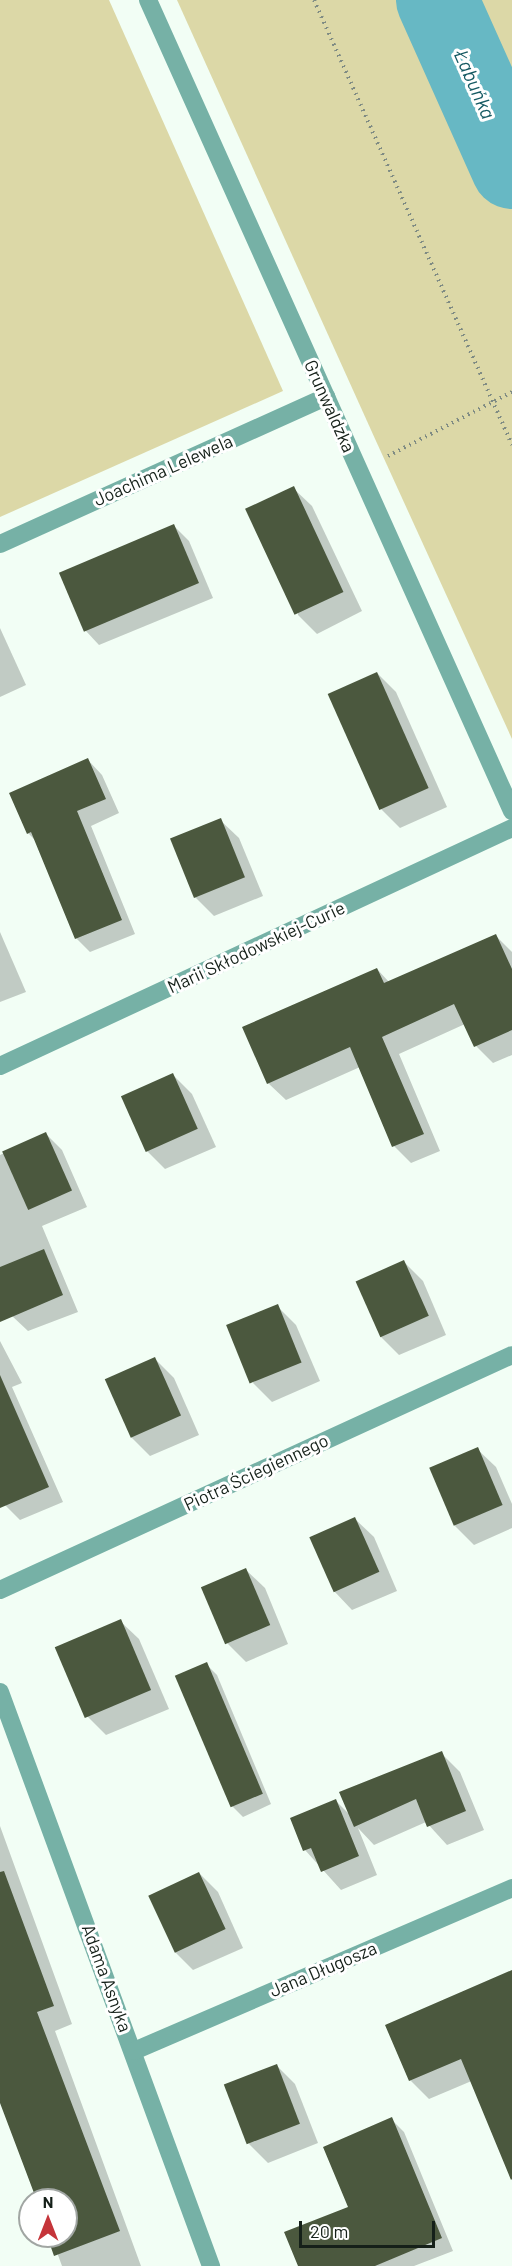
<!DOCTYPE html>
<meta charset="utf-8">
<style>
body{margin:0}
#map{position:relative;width:512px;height:2266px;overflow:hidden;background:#f2fef5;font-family:Barlow,sans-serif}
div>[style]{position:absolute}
.green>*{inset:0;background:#dcd8a7}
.shadow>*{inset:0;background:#0003}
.river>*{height:82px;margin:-41px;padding:0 41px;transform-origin:41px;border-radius:41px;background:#67b8c4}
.building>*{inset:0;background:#4b583e;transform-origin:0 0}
.path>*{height:4px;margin-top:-2px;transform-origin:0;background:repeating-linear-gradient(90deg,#7f8b83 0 1.5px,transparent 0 6px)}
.minor>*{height:18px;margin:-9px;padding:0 9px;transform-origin:9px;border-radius:9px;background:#76b1a6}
span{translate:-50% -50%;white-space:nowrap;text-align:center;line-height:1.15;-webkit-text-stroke:6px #fff;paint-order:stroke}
.street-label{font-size:18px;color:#152019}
.water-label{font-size:20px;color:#155a63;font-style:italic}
.north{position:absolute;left:18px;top:2188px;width:60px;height:60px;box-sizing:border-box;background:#fff;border:2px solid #a1a6a3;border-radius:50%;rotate:0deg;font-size:16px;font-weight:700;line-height:24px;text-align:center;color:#152019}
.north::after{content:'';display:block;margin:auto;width:21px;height:27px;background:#c5353a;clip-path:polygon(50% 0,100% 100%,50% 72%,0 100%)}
.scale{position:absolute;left:299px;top:2221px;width:136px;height:27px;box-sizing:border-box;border:3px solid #152019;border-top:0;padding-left:8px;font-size:18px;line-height:21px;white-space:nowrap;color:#152019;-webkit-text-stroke:4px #fff;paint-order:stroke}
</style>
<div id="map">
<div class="green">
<i style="clip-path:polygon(0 0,109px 0,283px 391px,0 517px)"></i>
<i style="clip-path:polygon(177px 0,512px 0,512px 739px,376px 441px)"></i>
</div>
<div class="shadow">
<i style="clip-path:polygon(293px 488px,312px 506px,362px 611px,317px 634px,298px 615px)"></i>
<i style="clip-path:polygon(174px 526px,189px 541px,213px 598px,99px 645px,85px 630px)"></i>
<i style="clip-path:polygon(0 628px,26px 685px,0 697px)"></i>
<i style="clip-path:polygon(377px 673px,396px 692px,447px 807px,400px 828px,381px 809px)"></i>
<i style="clip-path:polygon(88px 760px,102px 775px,119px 813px,91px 826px,135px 934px,90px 952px,76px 938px,37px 842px,28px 833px)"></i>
<i style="clip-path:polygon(220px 820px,239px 838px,263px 896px,214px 916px,195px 897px)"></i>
<i style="clip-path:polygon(0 932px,26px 992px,0 1002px)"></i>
<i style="clip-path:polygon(495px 935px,512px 952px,512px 1055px,493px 1063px,476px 1046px,465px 1024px,399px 1054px,440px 1151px,411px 1163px,394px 1146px,360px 1067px,286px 1100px,268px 1083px,377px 969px,389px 982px)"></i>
<i style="clip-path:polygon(173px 1075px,192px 1094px,216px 1147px,165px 1169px,146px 1150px,123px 1097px)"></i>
<i style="clip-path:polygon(46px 1134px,62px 1150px,87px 1207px,42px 1226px,78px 1312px,28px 1331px,11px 1315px,0 1288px,0 1155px)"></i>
<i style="clip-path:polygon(404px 1262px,423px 1281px,446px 1335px,399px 1355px,380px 1336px)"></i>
<i style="clip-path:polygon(277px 1306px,296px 1325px,320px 1381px,272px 1402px,253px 1383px)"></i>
<i style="clip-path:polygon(0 1341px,22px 1383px,12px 1387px,63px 1502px,20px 1520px,5px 1505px,0 1493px)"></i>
<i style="clip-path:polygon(155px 1359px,174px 1378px,199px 1435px,150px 1456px,131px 1437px)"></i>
<i style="clip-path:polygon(477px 1449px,496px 1467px,512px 1504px,512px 1528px,474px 1545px,455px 1526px)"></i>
<i style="clip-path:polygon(355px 1519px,374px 1537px,397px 1591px,352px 1610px,334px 1591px,311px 1537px)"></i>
<i style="clip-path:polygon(246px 1570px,265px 1588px,288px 1644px,246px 1662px,227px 1643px)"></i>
<i style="clip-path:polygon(120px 1621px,139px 1639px,169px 1709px,106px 1735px,87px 1716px)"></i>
<i style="clip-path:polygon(206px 1664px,217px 1675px,271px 1804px,243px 1817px,232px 1806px)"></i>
<i style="clip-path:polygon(441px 1753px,460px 1772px,484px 1830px,447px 1845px,426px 1822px,374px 1845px,358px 1828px,377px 1875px,341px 1890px,305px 1850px,336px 1801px,351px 1816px)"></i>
<i style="clip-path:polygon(0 1826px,72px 2024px,55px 2031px,141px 2266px,62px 2266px,51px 2236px,66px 2236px,66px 2200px,37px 2200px,0 2100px)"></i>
<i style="clip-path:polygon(199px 1873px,218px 1892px,243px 1948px,193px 1970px,174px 1951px)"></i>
<i style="clip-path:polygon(512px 1972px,512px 2064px,429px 2099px,410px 2080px)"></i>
<i style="clip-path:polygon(276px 2065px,295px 2084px,318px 2143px,268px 2163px,249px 2144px)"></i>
<i style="clip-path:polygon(391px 2119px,404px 2132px,453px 2251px,414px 2266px,299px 2266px,350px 2208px)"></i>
</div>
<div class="river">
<i style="left:437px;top:0;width:184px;rotate:65.9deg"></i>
</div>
<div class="building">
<i style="left:294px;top:486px;width:117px;height:54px;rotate:65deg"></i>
<i style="left:174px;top:524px;width:64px;height:125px;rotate:67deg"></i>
<i style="left:377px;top:672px;width:127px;height:54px;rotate:66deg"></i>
<i style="clip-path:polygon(88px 758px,106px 799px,77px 811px,122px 920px,75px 939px,31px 832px,27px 834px,9px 793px)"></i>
<i style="left:221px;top:818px;width:64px;height:55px;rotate:68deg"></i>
<i style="clip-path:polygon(496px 934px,512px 969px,512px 1030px,474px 1047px,454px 1004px,382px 1037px,424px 1134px,392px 1147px,350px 1047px,267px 1084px,242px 1027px,377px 968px,384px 983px)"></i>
<i style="left:173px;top:1073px;width:61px;height:57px;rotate:66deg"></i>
<i style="left:46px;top:1132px;width:64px;height:48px;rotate:66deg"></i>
<i style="clip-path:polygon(44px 1249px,63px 1295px,0 1322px,0 1267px)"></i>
<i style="left:404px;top:1260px;width:61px;height:53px;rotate:66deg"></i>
<i style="left:278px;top:1304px;width:63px;height:56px;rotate:68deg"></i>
<i style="left:155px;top:1357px;width:64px;height:55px;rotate:66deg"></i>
<i style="clip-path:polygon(0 1375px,49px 1487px,0 1508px)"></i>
<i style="left:478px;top:1447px;width:63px;height:53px;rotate:67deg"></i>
<i style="left:355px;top:1517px;width:60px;height:50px;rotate:66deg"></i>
<i style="left:246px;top:1568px;width:62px;height:49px;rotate:67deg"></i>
<i style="left:121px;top:1619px;width:77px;height:72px;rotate:67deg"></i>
<i style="left:207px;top:1662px;width:143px;height:35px;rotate:67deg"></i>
<i style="clip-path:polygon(442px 1751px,466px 1811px,427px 1827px,416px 1799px,354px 1827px,339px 1792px)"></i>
<i style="clip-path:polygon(336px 1799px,359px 1856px,321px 1872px,311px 1848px,303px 1851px,290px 1818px)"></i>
<i style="clip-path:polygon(4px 1871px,54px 2006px,37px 2012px,120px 2231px,54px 2256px,47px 2236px,66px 2236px,66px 2200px,33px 2200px,31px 2194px,34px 2193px,0 2103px,0 1872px)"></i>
<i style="left:199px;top:1872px;width:63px;height:56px;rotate:65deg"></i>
<i style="clip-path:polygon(512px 1970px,512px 2179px,511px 2180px,461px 2059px,409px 2081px,385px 2025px)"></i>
<i style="left:277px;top:2064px;width:64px;height:57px;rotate:69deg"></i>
<i style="clip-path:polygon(392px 2117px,442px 2238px,375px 2266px,298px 2266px,284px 2232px,348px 2207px,323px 2147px)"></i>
</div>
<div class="path">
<i style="left:314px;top:0;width:487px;rotate:66deg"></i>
<i style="left:388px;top:456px;width:140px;rotate:-27.3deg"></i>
</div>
<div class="minor">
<i style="left:148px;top:0;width:889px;rotate:65.83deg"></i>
<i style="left:0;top:544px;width:358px;rotate:-24.3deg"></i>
<i style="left:0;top:1066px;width:565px;rotate:-24.93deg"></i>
<i style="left:0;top:1590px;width:563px;rotate:-24.65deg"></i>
<i style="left:0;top:1692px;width:612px;rotate:69.82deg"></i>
<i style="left:134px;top:2051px;width:412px;rotate:-23.3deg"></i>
</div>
<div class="street-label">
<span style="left:330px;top:406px;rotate:66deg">Grunwaldzka</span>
<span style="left:163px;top:470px;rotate:-24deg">Joachima Lelewela</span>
<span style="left:256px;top:947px;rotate:-25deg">Marii Skłodowskiej-Curie</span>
<span style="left:256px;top:1472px;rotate:-25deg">Piotra Ściegiennego</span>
<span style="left:323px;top:1969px;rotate:-23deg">Jana Długosza</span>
<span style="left:107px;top:1978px;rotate:70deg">Adama Asnyka</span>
</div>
<div class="water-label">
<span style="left:475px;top:84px;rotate:66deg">Łabuńka</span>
</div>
<div class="north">N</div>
<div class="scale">20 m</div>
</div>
